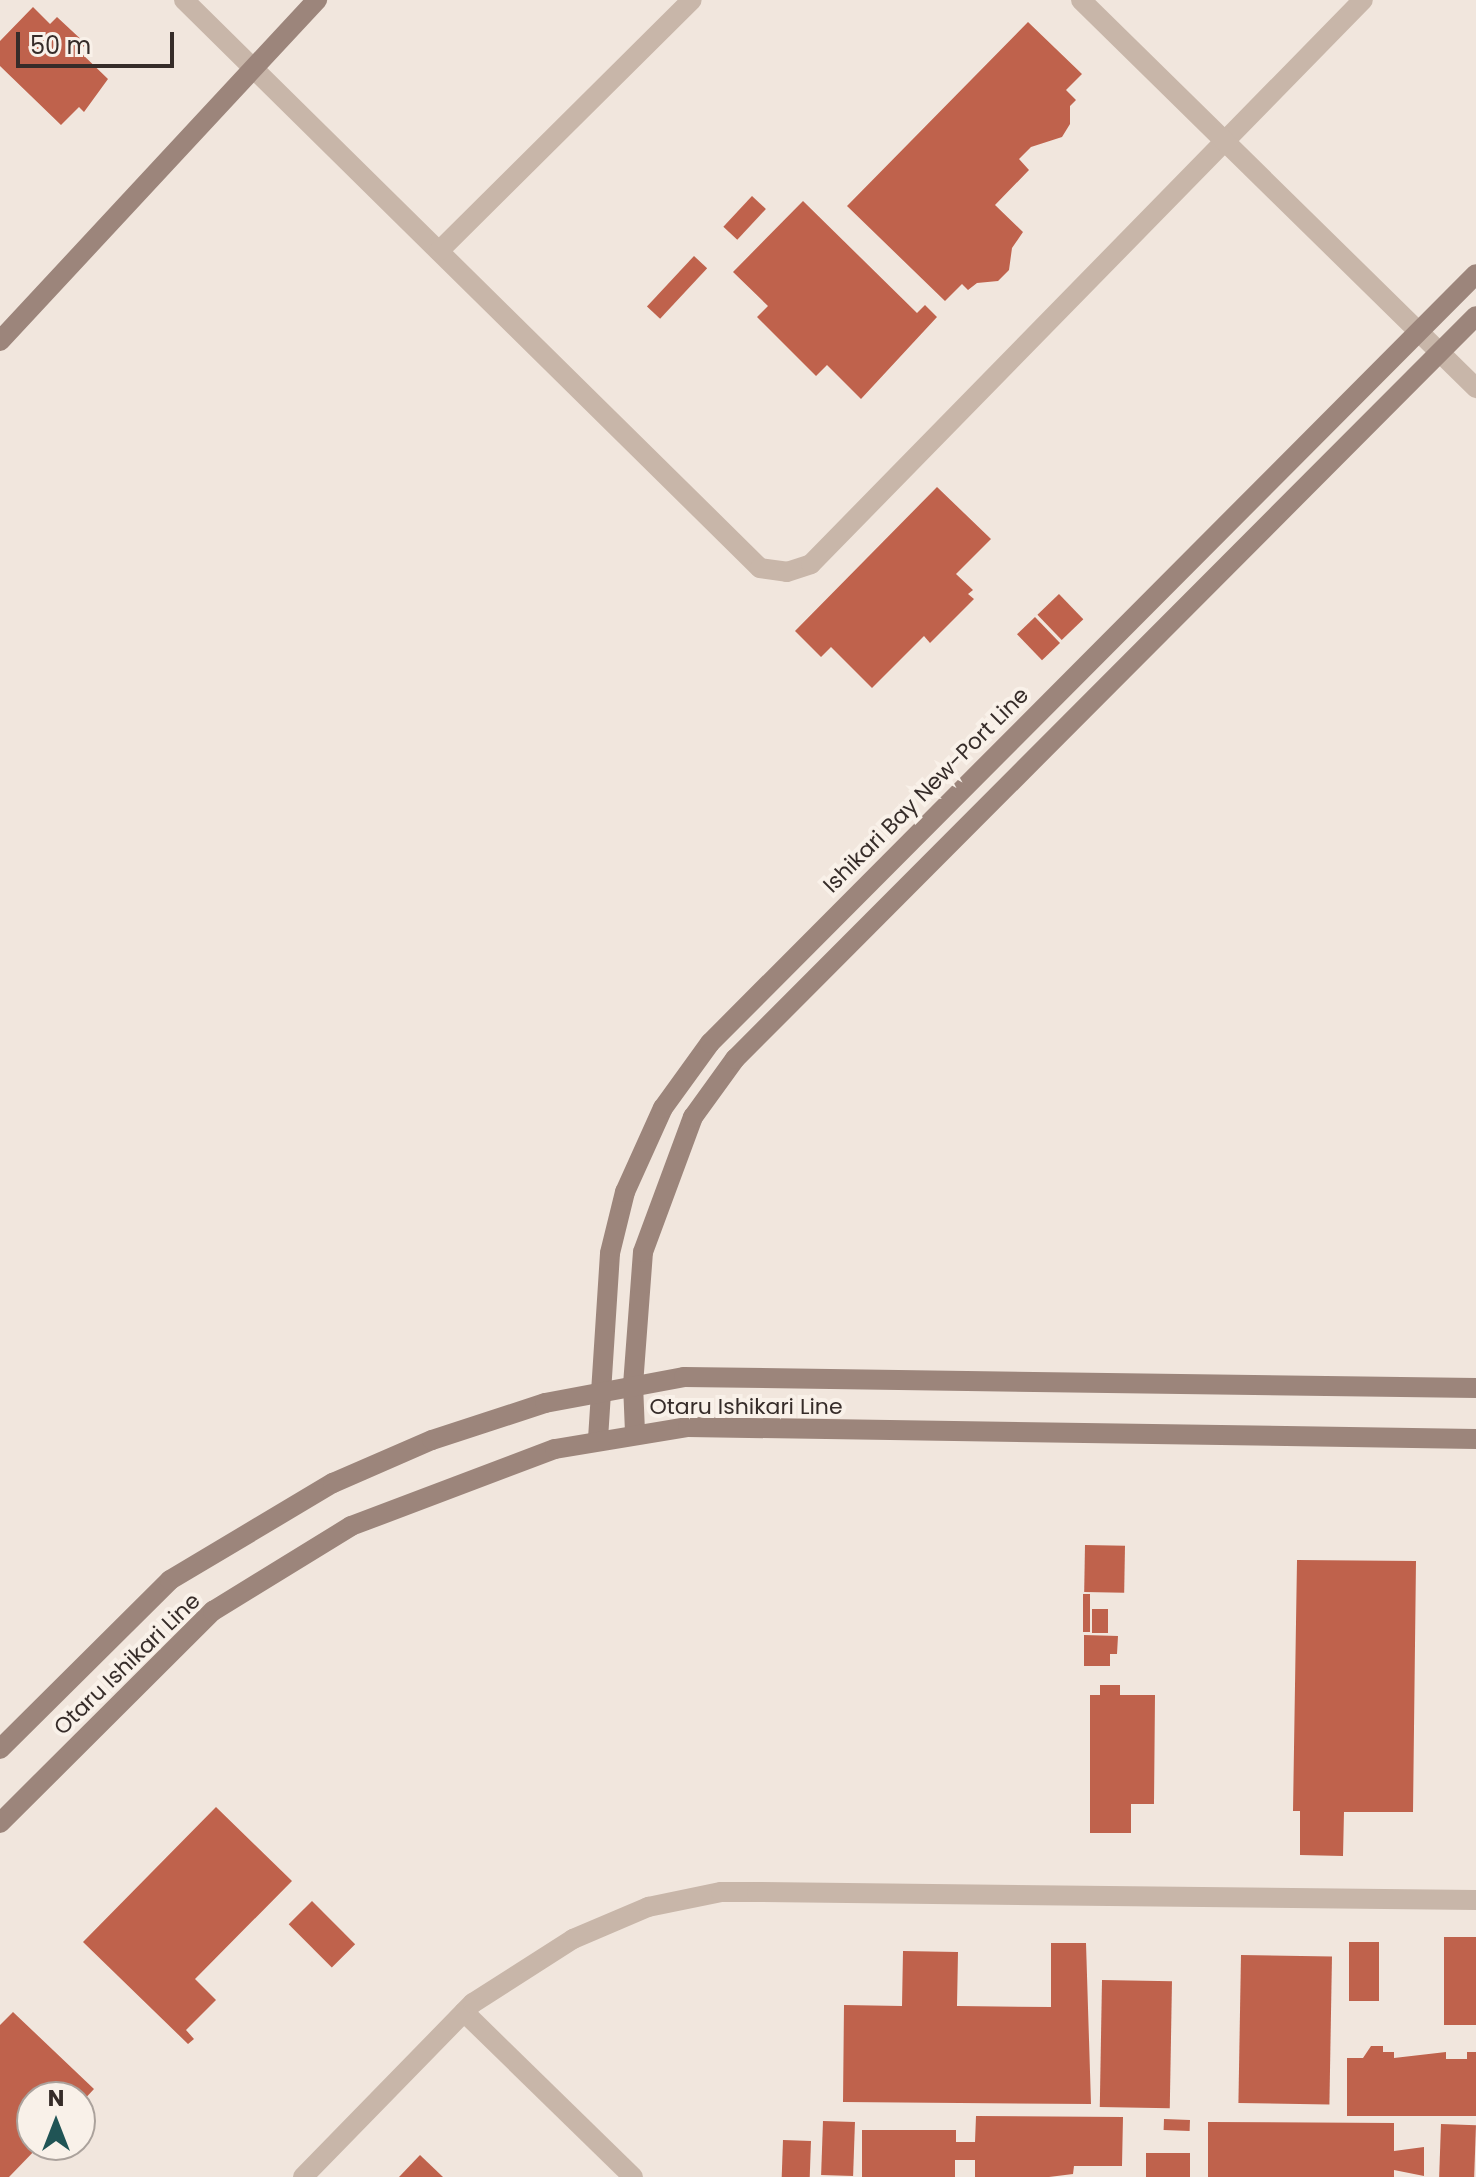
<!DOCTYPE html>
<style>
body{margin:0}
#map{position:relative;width:1476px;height:2177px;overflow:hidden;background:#f1e6dd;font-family:Poppins,sans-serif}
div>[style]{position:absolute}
.building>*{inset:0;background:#bf624c;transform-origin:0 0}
.street>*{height:20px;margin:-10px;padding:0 10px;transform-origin:10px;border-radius:10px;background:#c8b6a9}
.secondary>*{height:20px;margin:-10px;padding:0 10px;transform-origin:10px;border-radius:10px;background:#9c857b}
span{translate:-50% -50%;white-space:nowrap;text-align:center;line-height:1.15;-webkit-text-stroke:8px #f9f1e9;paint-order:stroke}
.street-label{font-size:22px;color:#362c29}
.north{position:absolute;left:16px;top:2081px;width:80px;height:80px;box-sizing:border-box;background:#f9f1e9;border:2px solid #aba29c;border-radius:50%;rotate:0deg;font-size:22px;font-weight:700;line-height:32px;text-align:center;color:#362c29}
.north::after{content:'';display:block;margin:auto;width:28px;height:36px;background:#205455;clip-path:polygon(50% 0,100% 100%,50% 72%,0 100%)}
.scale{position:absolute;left:16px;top:32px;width:158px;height:36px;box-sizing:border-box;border:4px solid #362c29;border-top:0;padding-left:10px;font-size:24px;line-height:28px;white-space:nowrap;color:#362c29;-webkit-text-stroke:6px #f9f1e9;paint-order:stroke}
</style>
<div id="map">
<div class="building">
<i style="clip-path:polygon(33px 7px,50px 24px,57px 17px,86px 44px,79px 51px,108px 79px,84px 112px,79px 107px,61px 125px,0 66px,0 41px)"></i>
<i style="clip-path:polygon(1028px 22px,1082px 74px,1066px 90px,1076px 100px,1070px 106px,1070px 124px,1062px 137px,1031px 147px,1019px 159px,1029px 170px,995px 205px,1023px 232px,1012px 248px,1009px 270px,998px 281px,977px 283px,968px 290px,962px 284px,945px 301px,847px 206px)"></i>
<i style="left:752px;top:196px;width:19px;height:42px;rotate:43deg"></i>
<i style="clip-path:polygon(803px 201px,917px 313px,925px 305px,937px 317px,861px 399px,827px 365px,816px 376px,757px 317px,768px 306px,733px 272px)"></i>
<i style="left:694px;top:256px;width:18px;height:69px;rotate:43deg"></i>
<i style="clip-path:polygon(937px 487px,991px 539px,956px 574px,973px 590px,968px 594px,974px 599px,930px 643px,924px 636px,872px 688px,831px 647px,821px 657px,795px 631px)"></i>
<i style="left:1059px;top:594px;width:35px;height:30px;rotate:46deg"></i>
<i style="left:1035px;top:617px;width:36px;height:25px;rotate:46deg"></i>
<i style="left:1085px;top:1545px;width:40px;height:47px;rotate:1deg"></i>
<i style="clip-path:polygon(1297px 1560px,1416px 1561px,1413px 1812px,1344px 1812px,1343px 1856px,1300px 1855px,1300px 1811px,1293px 1811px)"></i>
<i style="left:1083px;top:1594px;width:7px;height:38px"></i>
<i style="left:1092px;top:1609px;width:16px;height:24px"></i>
<i style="clip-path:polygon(1084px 1635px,1118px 1636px,1117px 1654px,1110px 1654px,1110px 1666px,1084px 1666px)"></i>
<i style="clip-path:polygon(1100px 1685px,1120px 1685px,1120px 1695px,1155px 1695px,1154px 1804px,1131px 1804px,1131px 1833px,1090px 1833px,1090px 1695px,1100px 1695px)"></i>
<i style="clip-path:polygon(216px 1807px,292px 1881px,195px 1979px,216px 2000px,186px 2030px,194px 2039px,188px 2044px,83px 1942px)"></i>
<i style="left:312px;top:1901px;width:61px;height:33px;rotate:45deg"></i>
<i style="left:1444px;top:1937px;width:32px;height:88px"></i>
<i style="left:1349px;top:1942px;width:30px;height:59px"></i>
<i style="clip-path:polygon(1051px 1943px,1086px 1943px,1091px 2104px,843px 2102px,844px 2005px,902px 2006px,903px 1951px,958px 1952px,957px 2006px,1051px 2007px)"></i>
<i style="left:1241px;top:1955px;width:91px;height:148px;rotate:1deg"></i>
<i style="left:1102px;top:1980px;width:70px;height:127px;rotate:1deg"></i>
<i style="clip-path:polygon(13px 2012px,94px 2089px,80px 2104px,80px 2097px,32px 2097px,32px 2145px,40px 2145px,9px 2177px,0 2177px,0 2025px)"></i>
<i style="clip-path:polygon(1371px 2046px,1383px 2046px,1383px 2052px,1394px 2052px,1394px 2058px,1446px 2052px,1446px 2059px,1467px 2059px,1467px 2052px,1476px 2052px,1476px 2116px,1347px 2116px,1347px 2058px,1363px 2058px)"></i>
<i style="clip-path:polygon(976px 2116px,1123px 2117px,1122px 2166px,1074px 2166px,1073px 2174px,1049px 2177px,975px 2177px,975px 2160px,955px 2160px,955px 2177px,862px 2177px,862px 2130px,956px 2130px,956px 2142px,975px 2142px)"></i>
<i style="left:1164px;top:2119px;width:26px;height:11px;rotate:2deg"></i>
<i style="left:823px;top:2121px;width:32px;height:54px;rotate:2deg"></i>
<i style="clip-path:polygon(1208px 2122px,1394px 2123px,1394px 2151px,1424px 2147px,1424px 2176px,1394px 2170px,1394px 2177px,1208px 2177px)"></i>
<i style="left:1441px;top:2124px;width:35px;height:53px;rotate:2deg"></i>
<i style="left:783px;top:2140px;width:28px;height:37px;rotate:2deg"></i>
<i style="left:1146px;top:2153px;width:44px;height:24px"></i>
<i style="clip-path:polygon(420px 2155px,443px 2177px,399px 2177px)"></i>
</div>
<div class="street">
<i style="left:184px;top:0;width:809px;rotate:44.6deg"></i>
<i style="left:760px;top:568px;width:27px;rotate:8deg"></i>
<i style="left:787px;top:572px;width:25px;rotate:-18deg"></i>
<i style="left:811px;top:564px;width:789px;rotate:-45.62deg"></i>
<i style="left:1081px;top:0;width:554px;rotate:44.49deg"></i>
<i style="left:439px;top:251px;width:356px;rotate:-44.8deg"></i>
<i style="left:464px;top:2012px;width:236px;rotate:44.3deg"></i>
<i style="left:303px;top:2177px;width:243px;rotate:-45.7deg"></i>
<i style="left:473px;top:2003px;width:119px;rotate:-32.6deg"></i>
<i style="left:573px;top:1939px;width:82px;rotate:-23.1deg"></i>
<i style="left:648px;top:1907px;width:75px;rotate:-11.6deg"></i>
<i style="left:721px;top:1892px;width:36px"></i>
<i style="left:757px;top:1892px;width:719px;rotate:0.64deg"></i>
</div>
<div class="secondary">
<i style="left:0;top:341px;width:466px;rotate:-47.1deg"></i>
<i style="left:635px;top:1432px;width:47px;rotate:-92.4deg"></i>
<i style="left:633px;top:1385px;width:133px;rotate:-85.7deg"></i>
<i style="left:643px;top:1252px;width:144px;rotate:-69.7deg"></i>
<i style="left:693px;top:1117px;width:72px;rotate:-54.1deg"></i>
<i style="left:735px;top:1059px;width:1049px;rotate:-45.08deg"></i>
<i style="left:598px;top:1439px;width:186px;rotate:-86.3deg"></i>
<i style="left:610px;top:1253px;width:63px;rotate:-76.2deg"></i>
<i style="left:625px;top:1192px;width:92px;rotate:-65.7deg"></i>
<i style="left:663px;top:1108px;width:80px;rotate:-54.1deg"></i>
<i style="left:710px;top:1043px;width:1085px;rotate:-45.11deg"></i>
<i style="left:0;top:1749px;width:240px;rotate:-44.8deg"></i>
<i style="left:170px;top:1580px;width:190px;rotate:-30.8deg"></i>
<i style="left:333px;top:1483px;width:108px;rotate:-23.5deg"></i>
<i style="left:432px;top:1440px;width:119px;rotate:-18.1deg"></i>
<i style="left:545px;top:1403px;width:141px;rotate:-10.6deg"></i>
<i style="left:684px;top:1377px;width:792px;rotate:0.8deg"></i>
<i style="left:0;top:1823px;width:301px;rotate:-44.9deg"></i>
<i style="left:213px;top:1611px;width:162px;rotate:-31.6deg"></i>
<i style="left:351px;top:1526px;width:218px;rotate:-20.7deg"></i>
<i style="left:555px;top:1449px;width:135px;rotate:-9.4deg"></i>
<i style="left:688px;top:1427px;width:788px;rotate:0.87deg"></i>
</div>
<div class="street-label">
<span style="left:926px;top:790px;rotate:-45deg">Ishikari Bay New-Port Line</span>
<span style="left:746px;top:1407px">Otaru Ishikari Line</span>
<span style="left:127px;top:1664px;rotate:-44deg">Otaru Ishikari Line</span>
</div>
<div class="north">N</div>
<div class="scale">50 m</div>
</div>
